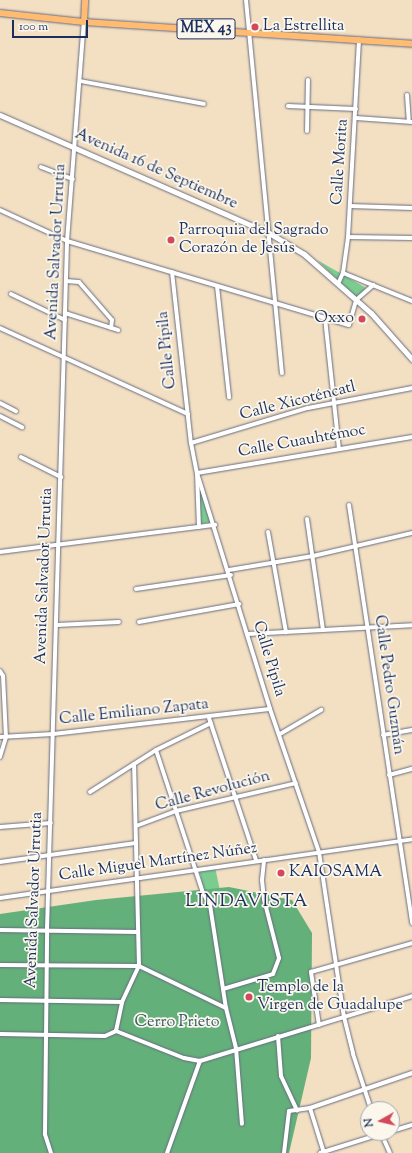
<!DOCTYPE html>
<meta charset="utf-8">
<style>
body{margin:0}
#map{position:relative;width:412px;height:1153px;overflow:hidden;background:#f3dfc2;font-family:"Sorts Mill Goudy",serif}
div>[style]{position:absolute}
.green>*{inset:0;background:#7bcd8f;transform-origin:0 0}
.forest>*{inset:0;background:#64b07a}
.roads{filter:drop-shadow(0 0 1px #676d81) drop-shadow(0 0 1px #676d81)}
.minor>*{height:4px;margin:-2px;padding:0 2px;transform-origin:2px;border-radius:2px;background:#fff}
.tertiary>*{height:5px;margin:-2.5px;padding:0 2.5px;transform-origin:2.5px;border-radius:2.5px;background:#fff}
.primary>*{height:6px;margin:-3px;padding:0 3px;transform-origin:3px;border-radius:3px;background:#ffbb71}
.dots>*{width:11px;height:11px;translate:-50% -50%;box-sizing:border-box;border:2px solid #fbf7ec;border-radius:50%}
span{translate:-50% -50%;white-space:nowrap;text-align:center;line-height:1.15;-webkit-text-stroke:3.5px #fbf7ec;paint-order:stroke}
.shield-label span{padding:1px 3px;background:#fbf7ec;border:1px solid;border-radius:3px;-webkit-text-stroke-width:0}
.shield-label{font-size:15px;color:#1b2f5e;font-weight:700}
.poi-label{font-size:16px;color:#1b2f5e}
.left{translate:0 -50%;text-align:left}
.right{translate:-100% -50%;text-align:right}
.street-label{font-size:16px;color:#1b2f5e}
.park-label{font-size:16px;color:#385e6d}
.quarter-label{font-size:18px;color:#1b2f5e;letter-spacing:1px}
.north{position:absolute;left:360px;top:1101px;width:40px;height:40px;box-sizing:border-box;background:#fbf7ec;border:1px solid #a1a7b3;border-radius:50%;rotate:262deg;font-size:11px;font-weight:700;line-height:16px;text-align:center;color:#1b2f5e}
.north::after{content:'';display:block;margin:auto;width:14px;height:18px;background:#d1495b;clip-path:polygon(50% 0,100% 100%,50% 72%,0 100%)}
.scale{position:absolute;left:12px;top:20px;width:76px;height:18px;box-sizing:border-box;border:2px solid #1b2f5e;border-top:0;padding-left:5px;font-size:12px;line-height:14px;white-space:nowrap;color:#1b2f5e;-webkit-text-stroke:3px #fbf7ec;paint-order:stroke}
</style>
<div id="map">
<div class="green">
<i style="clip-path:polygon(317px 260px,340px 273px,366px 288px,357px 298px)"></i>
<i style="clip-path:polygon(197px 478px,211px 522px,201px 524px)"></i>
<i style="left:215px;top:867px;width:24px;height:16px;rotate:78deg"></i>
</div>
<div class="forest">
<i style="clip-path:polygon(229px 887px,292px 900px,312px 933px,311px 1058px,289px 1153px,0 1153px,0 914px,96px 900px)"></i>
</div>
<div class="roads">
<div class="minor">
<i style="left:246px;top:0;width:375px;rotate:84.5deg"></i>
<i style="left:80px;top:81px;width:126px;rotate:10.5deg"></i>
<i style="left:407px;top:95px;width:26px;rotate:86deg"></i>
<i style="left:288px;top:106px;width:68px;rotate:2.5deg"></i>
<i style="left:356px;top:118px;width:56px;rotate:4.1deg"></i>
<i style="left:307px;top:131px;width:51px;rotate:-88.9deg"></i>
<i style="left:41px;top:167px;width:34px;rotate:21deg"></i>
<i style="left:350px;top:206px;width:62px;rotate:1.8deg"></i>
<i style="left:0;top:210px;width:74px;rotate:24.8deg"></i>
<i style="left:67px;top:241px;width:294px;rotate:16.6deg"></i>
<i style="left:349px;top:325px;width:26px;rotate:-74deg"></i>
<i style="left:356px;top:300px;width:23px;rotate:-41deg"></i>
<i style="left:348px;top:237px;width:64px;rotate:0.9deg"></i>
<i style="left:172px;top:272px;width:172px;rotate:83.7deg"></i>
<i style="left:191px;top:443px;width:31px;rotate:79deg"></i>
<i style="left:197px;top:473px;width:247px;rotate:72.8deg"></i>
<i style="left:270px;top:709px;width:151px;rotate:71.1deg"></i>
<i style="left:319px;top:852px;width:167px;rotate:81.4deg"></i>
<i style="left:344px;top:1017px;width:38px;rotate:76deg"></i>
<i style="left:353px;top:1054px;width:58px;rotate:71.9deg"></i>
<i style="left:343px;top:273px;width:74px;rotate:22.1deg"></i>
<i style="left:66px;top:281px;width:13px;rotate:4deg"></i>
<i style="left:79px;top:282px;width:50px;rotate:49deg"></i>
<i style="left:112px;top:320px;width:8px;rotate:97deg"></i>
<i style="left:338px;top:284px;width:12px;rotate:-66deg"></i>
<i style="left:343px;top:273px;width:36px;rotate:-82deg"></i>
<i style="left:348px;top:237px;width:198px;rotate:-86.8deg"></i>
<i style="left:217px;top:286px;width:112px;rotate:83.8deg"></i>
<i style="left:11px;top:294px;width:60px;rotate:25.7deg"></i>
<i style="left:65px;top:313px;width:56px;rotate:17.8deg"></i>
<i style="left:325px;top:318px;width:131px;rotate:83.9deg"></i>
<i style="left:0;top:328px;width:207px;rotate:24.6deg"></i>
<i style="left:0;top:403px;width:18px;rotate:27deg"></i>
<i style="left:0;top:416px;width:25px;rotate:27deg"></i>
<i style="left:191px;top:443px;width:122px;rotate:-16.7deg"></i>
<i style="left:308px;top:408px;width:106px;rotate:-10.9deg"></i>
<i style="left:21px;top:457px;width:45px;rotate:26.6deg"></i>
<i style="left:197px;top:473px;width:218px;rotate:-9.5deg"></i>
<i style="left:197px;top:473px;width:54px;rotate:87.9deg"></i>
<i style="left:349px;top:505px;width:423px;rotate:81.4deg"></i>
<i style="left:307px;top:519px;width:112px;rotate:81.8deg"></i>
<i style="left:268px;top:532px;width:102px;rotate:79.8deg"></i>
<i style="left:0;top:552px;width:217px;rotate:-7.2deg"></i>
<i style="left:229px;top:570px;width:85px;rotate:-9.5deg"></i>
<i style="left:313px;top:556px;width:102px;rotate:-13.1deg"></i>
<i style="left:136px;top:589px;width:96px;rotate:-8.4deg"></i>
<i style="left:139px;top:622px;width:102px;rotate:-10.2deg"></i>
<i style="left:57px;top:625px;width:62px;rotate:-2.8deg"></i>
<i style="left:248px;top:634px;width:164px;rotate:-3.1deg"></i>
<i style="left:0;top:671px;width:6px;rotate:59deg"></i>
<i style="left:3px;top:676px;width:61px;rotate:87.2deg"></i>
<i style="left:6px;top:737px;width:21px;rotate:107deg"></i>
<i style="left:209px;top:718px;width:150px;rotate:71.7deg"></i>
<i style="left:280px;top:734px;width:48px;rotate:-30.3deg"></i>
<i style="left:383px;top:735px;width:29px;rotate:-10deg"></i>
<i style="left:0;top:737px;width:53px;rotate:-3.2deg"></i>
<i style="left:53px;top:734px;width:218px;rotate:-6.6deg"></i>
<i style="left:156px;top:750px;width:151px;rotate:71.8deg"></i>
<i style="left:203px;top:893px;width:14px;rotate:60deg"></i>
<i style="left:210px;top:905px;width:104px;rotate:81.2deg"></i>
<i style="left:226px;top:1008px;width:41px;rotate:76deg"></i>
<i style="left:236px;top:1048px;width:76px;rotate:85.5deg"></i>
<i style="left:389px;top:775px;width:24px;rotate:-15deg"></i>
<i style="left:90px;top:792px;width:78px;rotate:-32.5deg"></i>
<i style="left:156px;top:750px;width:61px;rotate:-26.1deg"></i>
<i style="left:136px;top:826px;width:43px;rotate:-20.6deg"></i>
<i style="left:176px;top:811px;width:123px;rotate:-13.1deg"></i>
<i style="left:0;top:827px;width:51px;rotate:-4.5deg"></i>
<i style="left:0;top:862px;width:137px;rotate:-8deg"></i>
<i style="left:0;top:898px;width:416px;rotate:-8.1deg"></i>
<i style="left:0;top:930px;width:138px;rotate:0.8deg"></i>
<i style="left:0;top:965px;width:139px;rotate:0.4deg"></i>
<i style="left:139px;top:966px;width:97px;rotate:25.8deg"></i>
<i style="left:223px;top:989px;width:52px;rotate:-16.7deg"></i>
<i style="left:273px;top:974px;width:17px;rotate:-69deg"></i>
<i style="left:279px;top:958px;width:61px;rotate:-104.3deg"></i>
<i style="left:264px;top:899px;width:19px;rotate:-96deg"></i>
<i style="left:262px;top:880px;width:20px;rotate:-84deg"></i>
<i style="left:0;top:1000px;width:122px;rotate:0.9deg"></i>
<i style="left:319px;top:1025px;width:54px;rotate:-98.6deg"></i>
<i style="left:311px;top:972px;width:105px;rotate:-16deg"></i>
<i style="left:116px;top:1031px;width:30px;rotate:-78deg"></i>
<i style="left:122px;top:1002px;width:40px;rotate:-65deg"></i>
<i style="left:139px;top:966px;width:202px;rotate:-91.4deg"></i>
<i style="left:116px;top:1031px;width:73px;rotate:21.7deg"></i>
<i style="left:184px;top:1058px;width:16px;rotate:11deg"></i>
<i style="left:0;top:1034px;width:105px;rotate:1.1deg"></i>
<i style="left:105px;top:1036px;width:12px;rotate:-24deg"></i>
<i style="left:278px;top:1036px;width:40px;rotate:85.7deg"></i>
<i style="left:281px;top:1076px;width:38px;rotate:65deg"></i>
<i style="left:200px;top:1061px;width:222px;rotate:-17deg"></i>
<i style="left:310px;top:1108px;width:47px;rotate:72.7deg"></i>
<i style="left:392px;top:1131px;width:21px;rotate:-17deg"></i>
<i style="left:381px;top:1133px;width:22px;rotate:66deg"></i>
<i style="left:51px;top:1153px;width:20px;rotate:-108deg"></i>
<i style="left:45px;top:1134px;width:205px;rotate:-89.4deg"></i>
<i style="left:47px;top:929px;width:688px;rotate:-88.33deg"></i>
<i style="left:67px;top:241px;width:220px;rotate:-85.6deg"></i>
<i style="left:167px;top:1153px;width:98px;rotate:-70.3deg"></i>
<i style="left:284px;top:1153px;width:42px;rotate:-83.2deg"></i>
<i style="left:289px;top:1111px;width:21px;rotate:-8deg"></i>
<i style="left:310px;top:1108px;width:108px;rotate:-18.9deg"></i>
<i style="left:320px;top:1153px;width:67px;rotate:-17.4deg"></i>
</div>
<div class="tertiary">
<i style="left:0;top:115px;width:294px;rotate:23.7deg"></i>
<i style="left:269px;top:233px;width:41px;rotate:31deg"></i>
<i style="left:304px;top:254px;width:89px;rotate:41.4deg"></i>
<i style="left:371px;top:313px;width:62px;rotate:48.3deg"></i>
</div>
<div class="primary">
<i style="left:0;top:13px;width:84px;rotate:6.1deg"></i>
<i style="left:84px;top:22px;width:329px;rotate:3.8deg"></i>
<i style="left:84px;top:22px;width:22px;rotate:-87deg"></i>
</div>
</div>
<div class="dots">
<i style="left:255px;top:27px;background:#d1495b"></i>
<i style="left:171px;top:240px;background:#d1495b"></i>
<i style="left:362px;top:319px;background:#d1495b"></i>
<i style="left:281px;top:873px;background:#d1495b"></i>
<i style="left:249px;top:997px;background:#d1495b"></i>
</div>
<div class="shield-label">
<span style="left:206px;top:29px">MEX 43</span>
</div>
<div class="poi-label">
<span class="left" style="left:263px;top:27px">La Estrellita</span>
<span class="left" style="left:179px;top:240px">Parroquia del Sagrado<br>Corazón de Jesús</span>
<span class="right" style="left:354px;top:319px">Oxxo</span>
<span class="left" style="left:289px;top:873px">KAIOSAMA</span>
<span class="left" style="left:257px;top:997px">Templo de la<br>Virgen de Guadalupe</span>
</div>
<div class="street-label">
<span style="left:341px;top:162px;rotate:-86deg">Calle Morita</span>
<span style="left:156px;top:170px;rotate:24deg">Avenida 16 de Septiembre</span>
<span style="left:57px;top:252px;rotate:-87deg">Avenida Salvador Urrutia</span>
<span style="left:168px;top:350px;rotate:-96deg">Calle Pípila</span>
<span style="left:298px;top:402px;rotate:-14deg">Calle Xicoténcatl</span>
<span style="left:302px;top:442px;rotate:-10deg">Calle Cuauhtémoc</span>
<span style="left:45px;top:576px;rotate:-88deg">Avenida Salvador Urrutia</span>
<span style="left:268px;top:659px;rotate:73deg">Calle Pípila</span>
<span style="left:388px;top:685px;rotate:82deg">Calle Pedro Guzmán</span>
<span style="left:134px;top:713px;rotate:-6deg">Calle Emiliano Zapata</span>
<span style="left:213px;top:792px;rotate:-15deg">Calle Revolución</span>
<span style="left:158px;top:863px;rotate:-8deg">Calle Miguel Martínez Núñez</span>
<span style="left:35px;top:900px;rotate:-88deg">Avenida Salvador Urrutia</span>
</div>
<div class="park-label">
<span style="left:177px;top:1023px">Cerro Prieto</span>
</div>
<div class="quarter-label">
<span style="left:247px;top:902px">LINDAVISTA</span>
</div>
<div class="north">N</div>
<div class="scale">100 m</div>
</div>
